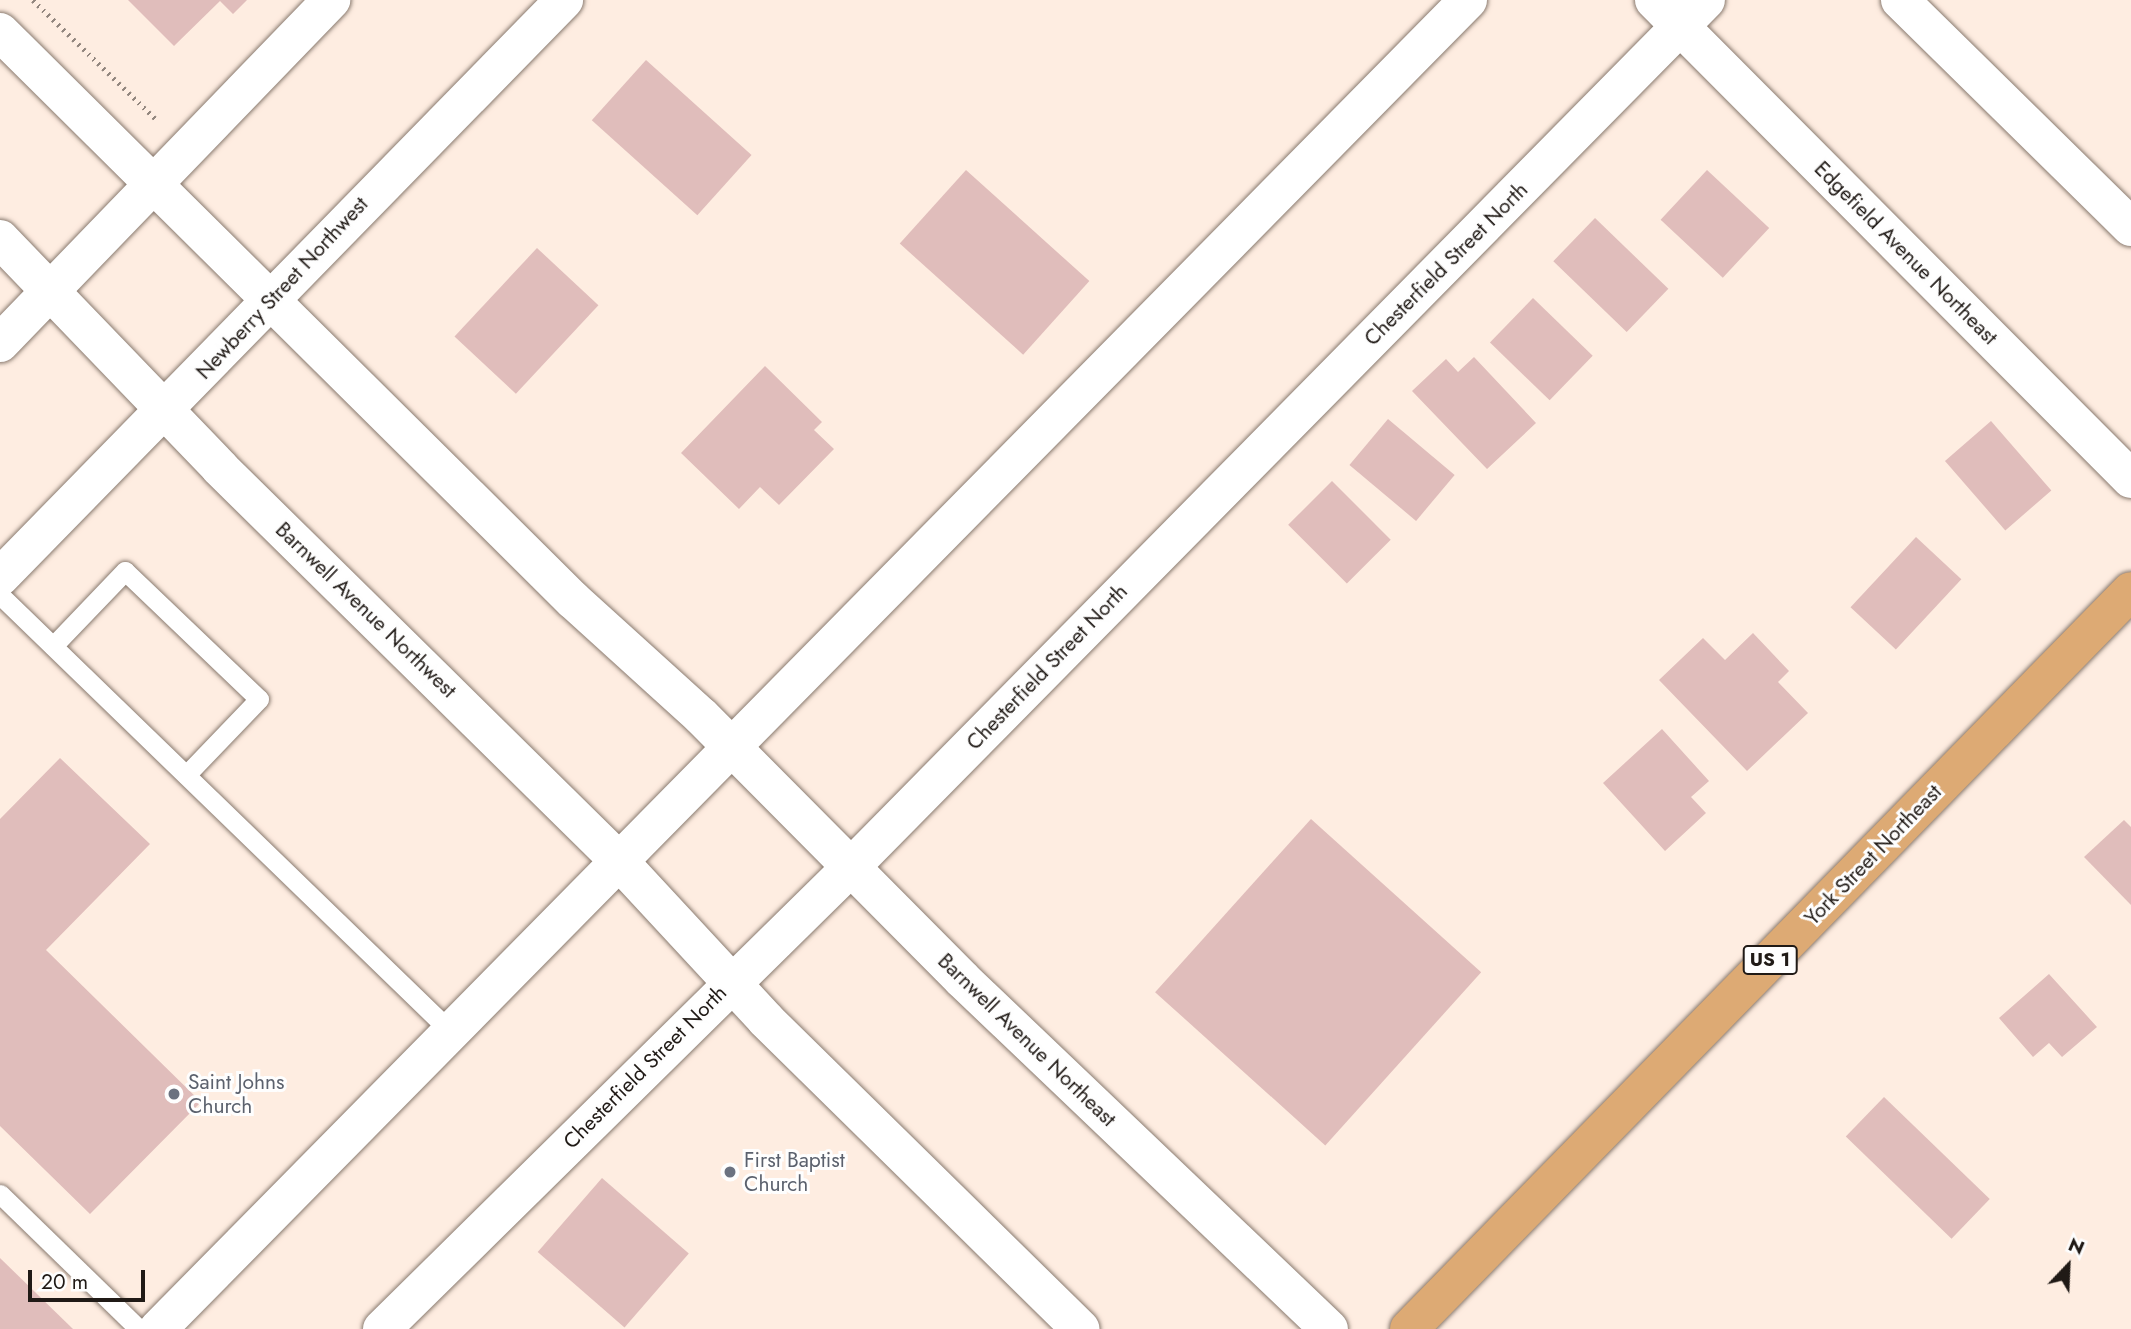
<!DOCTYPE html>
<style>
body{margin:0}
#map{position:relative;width:2131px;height:1329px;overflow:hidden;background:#feede1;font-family:Jost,sans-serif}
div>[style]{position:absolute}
.building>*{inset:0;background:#e0bdbb;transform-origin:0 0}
.path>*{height:4.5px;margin-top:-2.25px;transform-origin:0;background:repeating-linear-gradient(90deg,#92867e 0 2px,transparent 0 7px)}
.roads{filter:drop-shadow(0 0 2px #897a6f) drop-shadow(0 0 2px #897a6f)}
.lane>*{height:19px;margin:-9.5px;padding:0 9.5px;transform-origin:9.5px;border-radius:9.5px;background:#fff}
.street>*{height:38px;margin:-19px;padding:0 19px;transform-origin:19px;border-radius:19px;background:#fff}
.primary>*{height:38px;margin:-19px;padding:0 19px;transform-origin:19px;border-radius:19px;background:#ddaa74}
.dots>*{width:19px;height:19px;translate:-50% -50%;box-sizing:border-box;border:4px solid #fefefe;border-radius:50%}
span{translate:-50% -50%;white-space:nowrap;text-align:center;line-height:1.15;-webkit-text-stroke:6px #fefefe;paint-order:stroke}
.shield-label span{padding:2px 5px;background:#fefefe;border:2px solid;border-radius:5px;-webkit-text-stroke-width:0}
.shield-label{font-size:19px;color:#201a16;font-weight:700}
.street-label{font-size:21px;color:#201a16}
.worship-label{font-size:21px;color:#5b616d}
.left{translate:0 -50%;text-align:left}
.north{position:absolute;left:2033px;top:1231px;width:70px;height:70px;-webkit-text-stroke:5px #fefefe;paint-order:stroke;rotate:23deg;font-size:19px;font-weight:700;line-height:28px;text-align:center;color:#201a16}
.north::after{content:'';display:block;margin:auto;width:24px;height:32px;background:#201a16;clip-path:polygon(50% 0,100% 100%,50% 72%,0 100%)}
.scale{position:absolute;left:28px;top:1270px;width:117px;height:32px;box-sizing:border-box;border:4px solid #201a16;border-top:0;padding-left:9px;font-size:21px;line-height:24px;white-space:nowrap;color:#201a16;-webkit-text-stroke:5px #fefefe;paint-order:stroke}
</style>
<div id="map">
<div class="building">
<i style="clip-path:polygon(128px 0,247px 0,233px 14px,220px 1px,174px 46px)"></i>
<i style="left:646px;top:60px;width:142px;height:81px;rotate:42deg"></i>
<i style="left:966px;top:170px;width:166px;height:99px;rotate:42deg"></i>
<i style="left:1707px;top:170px;width:85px;height:68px;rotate:43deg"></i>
<i style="left:1595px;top:218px;width:102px;height:60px;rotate:44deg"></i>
<i style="left:537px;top:248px;width:84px;height:121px;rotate:43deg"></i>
<i style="left:1533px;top:298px;width:83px;height:62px;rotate:44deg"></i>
<i style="clip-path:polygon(1474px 357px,1536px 423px,1487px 469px,1412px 391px,1446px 359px,1458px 372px)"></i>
<i style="clip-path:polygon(765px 366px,822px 422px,814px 430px,834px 449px,779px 505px,760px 487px,739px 509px,681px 453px)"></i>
<i style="left:1388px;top:419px;width:87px;height:60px;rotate:40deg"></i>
<i style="left:1991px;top:421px;width:92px;height:61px;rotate:49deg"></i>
<i style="left:1332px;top:481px;width:83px;height:62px;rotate:45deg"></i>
<i style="left:1916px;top:537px;width:62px;height:96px;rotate:43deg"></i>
<i style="clip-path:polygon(1753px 633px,1789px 671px,1778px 682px,1808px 713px,1747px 771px,1659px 680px,1703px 638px,1725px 660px)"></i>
<i style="clip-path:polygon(1662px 729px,1709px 781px,1691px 797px,1706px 813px,1665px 851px,1603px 783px)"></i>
<i style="clip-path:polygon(60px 758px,150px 844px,46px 950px,201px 1102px,90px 1214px,0 1126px,0 819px)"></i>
<i style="left:1311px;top:819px;width:229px;height:233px;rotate:42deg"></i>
<i style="clip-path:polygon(2124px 820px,2131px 827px,2131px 905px,2084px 857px)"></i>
<i style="clip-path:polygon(2049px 974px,2097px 1027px,2062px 1057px,2049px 1043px,2033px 1057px,1999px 1018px)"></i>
<i style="left:1884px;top:1097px;width:147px;height:55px;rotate:44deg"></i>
<i style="left:602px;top:1178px;width:115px;height:98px;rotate:41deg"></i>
<i style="clip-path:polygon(0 1258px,73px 1329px,0 1329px)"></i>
</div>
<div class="path">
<i style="left:33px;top:0;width:173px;rotate:44.1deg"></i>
</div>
<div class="roads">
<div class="lane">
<i style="left:0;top:595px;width:625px;rotate:44.09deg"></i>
<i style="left:53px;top:646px;width:104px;rotate:-46.2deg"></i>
<i style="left:125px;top:571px;width:185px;rotate:43.7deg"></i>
<i style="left:259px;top:699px;width:105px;rotate:133.8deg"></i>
<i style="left:0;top:1194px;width:194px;rotate:44.2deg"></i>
</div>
<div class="street">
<i style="left:1654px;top:0;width:676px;rotate:45.12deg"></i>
<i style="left:1900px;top:0;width:324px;rotate:44.5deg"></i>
<i style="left:0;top:32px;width:807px;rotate:44.75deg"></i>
<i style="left:573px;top:600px;width:173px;rotate:42.2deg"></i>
<i style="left:701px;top:716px;width:371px;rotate:45.2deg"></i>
<i style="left:962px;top:979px;width:507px;rotate:43.64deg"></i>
<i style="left:0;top:239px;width:318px;rotate:46.1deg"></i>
<i style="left:220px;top:468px;width:559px;rotate:44.56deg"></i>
<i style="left:618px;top:860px;width:218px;rotate:47.2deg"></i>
<i style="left:766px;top:1020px;width:441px;rotate:44.5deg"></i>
<i style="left:0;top:343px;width:477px;rotate:-46deg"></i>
<i style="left:0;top:577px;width:807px;rotate:-45.65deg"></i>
<i style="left:158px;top:1329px;width:1866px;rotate:-45.41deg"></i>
<i style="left:382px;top:1329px;width:657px;rotate:-44.57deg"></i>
<i style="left:850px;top:868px;width:1219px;rotate:-45.4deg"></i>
</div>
<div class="primary">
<i style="left:1409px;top:1329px;width:1032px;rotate:-45.63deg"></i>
</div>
</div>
<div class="dots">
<i style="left:174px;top:1094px;background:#6b7280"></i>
<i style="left:730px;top:1172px;background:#6b7280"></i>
</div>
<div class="shield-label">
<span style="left:1770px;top:960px">US 1</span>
</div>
<div class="street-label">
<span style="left:1906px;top:253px;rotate:45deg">Edgefield Avenue Northeast</span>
<span style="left:1446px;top:264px;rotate:-45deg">Chesterfield Street North</span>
<span style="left:282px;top:288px;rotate:-47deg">Newberry Street Northwest</span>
<span style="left:366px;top:610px;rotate:44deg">Barnwell Avenue Northwest</span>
<span style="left:1047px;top:667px;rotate:-46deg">Chesterfield Street North</span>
<span style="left:1873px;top:855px;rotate:-46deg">York Street Northeast</span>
<span style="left:1027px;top:1040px;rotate:44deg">Barnwell Avenue Northeast</span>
<span style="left:645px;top:1067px;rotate:-45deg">Chesterfield Street North</span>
</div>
<div class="worship-label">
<span class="left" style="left:188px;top:1094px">Saint Johns<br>Church</span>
<span class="left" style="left:744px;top:1172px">First Baptist<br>Church</span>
</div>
<div class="north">N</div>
<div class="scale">20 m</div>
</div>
